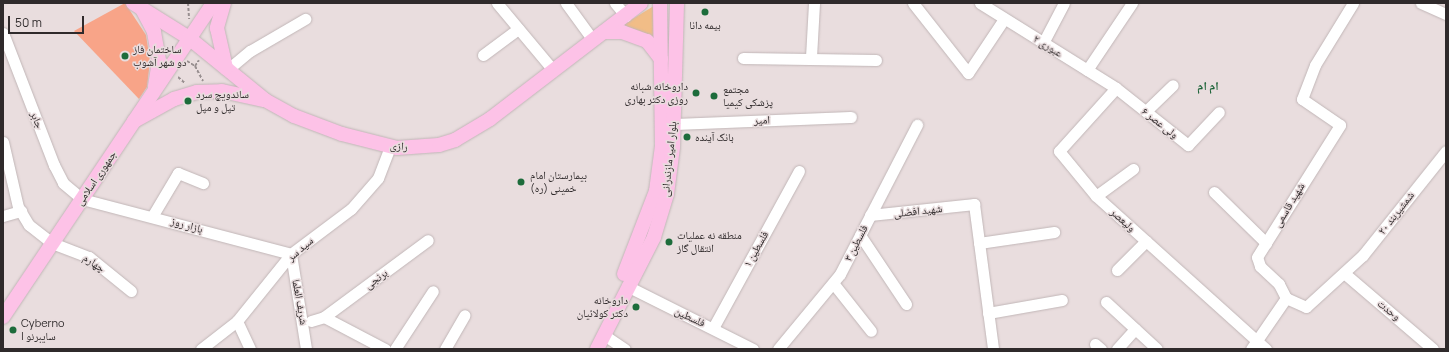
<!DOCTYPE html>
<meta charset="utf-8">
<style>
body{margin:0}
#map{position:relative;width:1449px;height:352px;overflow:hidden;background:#e9ddde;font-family:Manrope,"Noto Naskh Arabic",sans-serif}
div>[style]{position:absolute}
.green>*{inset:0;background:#f1bd87}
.building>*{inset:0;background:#f8a488}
.path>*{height:2px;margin-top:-1px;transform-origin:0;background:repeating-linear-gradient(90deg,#988f90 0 3px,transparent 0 5px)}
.roads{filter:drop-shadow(0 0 1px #c1b6b7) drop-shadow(0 0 1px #c1b6b7)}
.minor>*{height:11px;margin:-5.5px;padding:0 5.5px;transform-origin:5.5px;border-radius:5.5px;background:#fff}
.major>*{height:14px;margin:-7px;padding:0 7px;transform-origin:7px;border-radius:7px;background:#fdc2e7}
.dots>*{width:11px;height:11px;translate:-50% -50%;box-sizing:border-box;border:2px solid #e9ddde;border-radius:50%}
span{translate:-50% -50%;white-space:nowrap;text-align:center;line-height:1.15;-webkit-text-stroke:3px #e9ddde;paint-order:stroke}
.poi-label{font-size:11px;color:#2f2a2b}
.left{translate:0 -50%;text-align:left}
.right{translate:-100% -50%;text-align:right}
.street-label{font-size:11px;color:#2f2a2b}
.neighbourhood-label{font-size:12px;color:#1a6236;font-weight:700}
.frame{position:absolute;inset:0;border:4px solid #2f2a2b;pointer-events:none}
.scale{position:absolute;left:8px;top:16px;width:76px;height:18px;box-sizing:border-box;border:2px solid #2f2a2b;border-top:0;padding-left:5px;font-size:12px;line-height:14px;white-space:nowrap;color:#2f2a2b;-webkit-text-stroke:3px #e9ddde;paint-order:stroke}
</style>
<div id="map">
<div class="green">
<i style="clip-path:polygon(657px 4px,657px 45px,616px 29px)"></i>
</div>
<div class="building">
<i style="clip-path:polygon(125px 3px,146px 35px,150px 61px,147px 87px,139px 99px,74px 31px)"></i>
</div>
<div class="path">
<i style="left:188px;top:3px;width:16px;rotate:86deg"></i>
<i style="left:187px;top:61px;width:9px;rotate:32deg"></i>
<i style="left:195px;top:66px;width:7px;rotate:-56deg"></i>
<i style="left:195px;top:66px;width:17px;rotate:62deg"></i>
<i style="left:178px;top:77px;width:9px;rotate:41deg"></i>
</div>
<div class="roads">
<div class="minor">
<i style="left:497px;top:3px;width:87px;rotate:50.1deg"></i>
<i style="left:566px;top:3px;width:46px;rotate:53.9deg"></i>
<i style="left:615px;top:3px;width:17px;rotate:50deg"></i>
<i style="left:913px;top:3px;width:89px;rotate:51.8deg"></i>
<i style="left:968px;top:73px;width:65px;rotate:-56.3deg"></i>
<i style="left:980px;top:3px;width:160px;rotate:32deg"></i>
<i style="left:1116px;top:88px;width:92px;rotate:38.4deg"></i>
<i style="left:1188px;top:145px;width:45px;rotate:-46.8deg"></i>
<i style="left:1421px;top:3px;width:27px;rotate:24deg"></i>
<i style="left:3px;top:33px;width:142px;rotate:68.9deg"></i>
<i style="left:54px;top:165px;width:20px;rotate:63deg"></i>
<i style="left:63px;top:183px;width:25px;rotate:40deg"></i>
<i style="left:82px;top:199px;width:216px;rotate:14.7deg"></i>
<i style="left:1043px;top:43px;width:45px;rotate:-62.3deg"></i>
<i style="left:483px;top:55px;width:44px;rotate:-36.6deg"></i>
<i style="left:811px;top:57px;width:54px;rotate:-86.8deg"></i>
<i style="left:743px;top:58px;width:133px;rotate:0.9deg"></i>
<i style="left:227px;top:70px;width:30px;rotate:-40deg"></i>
<i style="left:250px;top:51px;width:64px;rotate:-30.2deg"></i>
<i style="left:1087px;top:70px;width:81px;rotate:-56.1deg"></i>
<i style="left:1116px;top:88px;width:85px;rotate:132.1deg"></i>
<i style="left:1059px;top:151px;width:58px;rotate:50.6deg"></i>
<i style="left:1096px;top:196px;width:229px;rotate:42deg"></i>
<i style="left:1146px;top:111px;width:37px;rotate:-44deg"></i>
<i style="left:674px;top:124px;width:177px;rotate:-2.3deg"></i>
<i style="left:3px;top:142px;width:67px;rotate:77deg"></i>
<i style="left:18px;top:207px;width:21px;rotate:59deg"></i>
<i style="left:29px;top:225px;width:29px;rotate:38deg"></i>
<i style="left:52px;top:243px;width:40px;rotate:21deg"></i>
<i style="left:89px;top:257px;width:54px;rotate:39deg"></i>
<i style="left:1214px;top:192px;width:73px;rotate:44.4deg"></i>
<i style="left:1096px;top:196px;width:46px;rotate:-36.1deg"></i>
<i style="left:153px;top:215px;width:49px;rotate:-59.2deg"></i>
<i style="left:178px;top:173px;width:27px;rotate:22deg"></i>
<i style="left:870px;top:215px;width:105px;rotate:-6deg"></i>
<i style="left:974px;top:204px;width:146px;rotate:82.5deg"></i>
<i style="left:3px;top:216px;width:19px;rotate:-16deg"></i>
<i style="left:860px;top:235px;width:83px;rotate:56.3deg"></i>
<i style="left:979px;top:243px;width:76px;rotate:-8.3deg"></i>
<i style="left:291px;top:254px;width:96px;rotate:81deg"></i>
<i style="left:1117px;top:270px;width:41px;rotate:-45deg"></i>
<i style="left:1344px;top:273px;width:117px;rotate:40.5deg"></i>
<i style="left:833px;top:283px;width:61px;rotate:51.6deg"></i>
<i style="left:627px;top:286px;width:141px;rotate:26.6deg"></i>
<i style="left:1286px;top:298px;width:16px;rotate:-117deg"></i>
<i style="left:1279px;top:284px;width:26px;rotate:-137deg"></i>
<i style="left:1260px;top:266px;width:9px;rotate:-108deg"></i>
<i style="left:1257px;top:257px;width:156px;rotate:-57.8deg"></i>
<i style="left:1340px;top:125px;width:46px;rotate:-145.6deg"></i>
<i style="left:1302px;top:99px;width:36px;rotate:-69deg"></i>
<i style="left:1315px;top:65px;width:73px;rotate:-58.5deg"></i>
<i style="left:1286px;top:298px;width:22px;rotate:24deg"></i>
<i style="left:1306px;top:307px;width:77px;rotate:-42.4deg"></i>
<i style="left:1363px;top:255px;width:133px;rotate:-51.4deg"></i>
<i style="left:1106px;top:302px;width:69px;rotate:42.7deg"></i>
<i style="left:988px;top:313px;width:75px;rotate:-10deg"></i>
<i style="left:324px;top:317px;width:129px;rotate:-36.5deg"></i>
<i style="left:237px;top:321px;width:31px;rotate:65deg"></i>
<i style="left:311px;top:321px;width:14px;rotate:-17deg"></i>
<i style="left:324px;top:317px;width:69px;rotate:27.7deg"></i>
<i style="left:713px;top:328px;width:179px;rotate:-61.3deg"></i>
<i style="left:604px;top:335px;width:25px;rotate:34deg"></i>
<i style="left:1095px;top:344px;width:8px;rotate:40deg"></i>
<i style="left:201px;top:349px;width:46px;rotate:-37.9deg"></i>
<i style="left:237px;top:321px;width:86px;rotate:-51.1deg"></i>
<i style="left:291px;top:254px;width:75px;rotate:-36.9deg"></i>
<i style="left:351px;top:209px;width:41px;rotate:-48.9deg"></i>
<i style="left:378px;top:178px;width:34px;rotate:-69deg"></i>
<i style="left:395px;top:349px;width:69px;rotate:-56.8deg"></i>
<i style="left:445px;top:349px;width:39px;rotate:-60deg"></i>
<i style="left:778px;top:349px;width:97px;rotate:-50.4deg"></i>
<i style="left:840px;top:274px;width:168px;rotate:-62.7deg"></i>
<i style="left:1117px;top:349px;width:27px;rotate:-48deg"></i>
<i style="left:1251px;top:349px;width:62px;rotate:-55.5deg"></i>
</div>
<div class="major">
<i style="left:133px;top:3px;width:66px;rotate:32deg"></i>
<i style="left:189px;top:38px;width:98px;rotate:39.2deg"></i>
<i style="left:265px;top:100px;width:33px;rotate:29deg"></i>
<i style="left:294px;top:116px;width:51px;rotate:20.6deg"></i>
<i style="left:342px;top:134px;width:57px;rotate:14.3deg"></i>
<i style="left:397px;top:148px;width:42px;rotate:-4.1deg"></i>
<i style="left:439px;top:145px;width:17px;rotate:-17deg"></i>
<i style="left:455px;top:140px;width:41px;rotate:-31deg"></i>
<i style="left:490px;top:119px;width:190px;rotate:-37.5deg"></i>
<i style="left:224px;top:3px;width:26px;rotate:106deg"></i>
<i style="left:217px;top:28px;width:41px;rotate:77.3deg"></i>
<i style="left:142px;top:9px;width:26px;rotate:62deg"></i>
<i style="left:154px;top:32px;width:29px;rotate:80deg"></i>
<i style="left:159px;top:61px;width:26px;rotate:99deg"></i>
<i style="left:604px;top:32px;width:18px"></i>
<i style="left:622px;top:32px;width:27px;rotate:20deg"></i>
<i style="left:647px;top:41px;width:23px;rotate:52deg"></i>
<i style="left:134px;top:121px;width:46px;rotate:-28.8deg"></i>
<i style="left:174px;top:99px;width:24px;rotate:-17deg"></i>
<i style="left:197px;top:92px;width:25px;rotate:-2deg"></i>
<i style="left:222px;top:91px;width:42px;rotate:12.4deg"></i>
<i style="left:624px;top:274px;width:89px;rotate:-68.9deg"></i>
<i style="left:656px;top:191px;width:45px;rotate:-82.4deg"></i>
<i style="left:662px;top:146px;width:143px;rotate:-90.8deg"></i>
<i style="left:3px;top:317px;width:378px;rotate:-56.2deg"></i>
<i style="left:597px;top:349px;width:126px;rotate:-63deg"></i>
<i style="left:654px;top:237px;width:45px;rotate:-73.2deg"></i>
<i style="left:667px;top:194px;width:47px;rotate:-82.7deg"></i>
<i style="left:673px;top:147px;width:144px;rotate:-88.4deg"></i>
</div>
</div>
<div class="dots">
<i style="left:705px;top:12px;background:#1d6c3b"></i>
<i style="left:125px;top:56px;background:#1d6c3b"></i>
<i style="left:696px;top:93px;background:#1d6c3b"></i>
<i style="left:714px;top:96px;background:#1d6c3b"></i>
<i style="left:188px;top:101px;background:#1d6c3b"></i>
<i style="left:687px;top:137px;background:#1d6c3b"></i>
<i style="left:521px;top:182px;background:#1d6c3b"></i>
<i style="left:669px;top:242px;background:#1d6c3b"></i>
<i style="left:636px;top:307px;background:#1d6c3b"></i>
<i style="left:13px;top:330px;background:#1d6c3b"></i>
</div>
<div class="poi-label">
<span style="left:705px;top:25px">بیمه دانا</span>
<span class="left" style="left:133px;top:56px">ساختمان فاز<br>دو شهر آشوب</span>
<span class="right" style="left:688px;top:93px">داروخانه شبانه<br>روزی دکتر بهاری</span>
<span class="left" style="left:723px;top:96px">مجتمع<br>پزشکی کیمیا</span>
<span class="left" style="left:196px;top:101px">ساندویچ سرد<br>تپل و مپل</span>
<span class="left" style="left:695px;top:137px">بانک آینده</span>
<span class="left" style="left:530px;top:182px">بیمارستان امام<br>خمینی (ره)</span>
<span class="left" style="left:677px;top:242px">منطقه نه عملیات<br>انتقال گاز</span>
<span class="right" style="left:628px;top:307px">داروخانه<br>دکتر کولائیان</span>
<span class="left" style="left:21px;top:330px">Cyberno<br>| سایبرنو</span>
</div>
<div class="street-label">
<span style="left:1048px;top:46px;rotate:31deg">عبوری ۲</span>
<span style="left:37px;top:120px;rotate:69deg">جابر</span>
<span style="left:762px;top:120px;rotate:-2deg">امیر</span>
<span style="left:1160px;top:123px;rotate:38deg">ولی عصر ۶</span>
<span style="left:399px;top:146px;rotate:5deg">رازی</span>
<span style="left:669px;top:159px;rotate:-84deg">بلوار امیر مازندرانی</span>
<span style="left:96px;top:178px;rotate:-56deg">جمهوری اسلامی</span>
<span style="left:1289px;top:205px;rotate:-59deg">شهید قاسمی</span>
<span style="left:918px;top:211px;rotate:-6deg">شهید افضلی</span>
<span style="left:1396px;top:213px;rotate:-52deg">شمشیربند ۲۰</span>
<span style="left:1123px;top:220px;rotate:42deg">ولیعصر</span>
<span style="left:187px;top:225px;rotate:16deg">بازار روز</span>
<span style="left:856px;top:243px;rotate:-63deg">فلسطین ۳</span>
<span style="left:300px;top:249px;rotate:-41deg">سید سر</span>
<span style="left:756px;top:249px;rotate:-61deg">فلسطین ۱</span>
<span style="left:94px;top:263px;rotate:34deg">چهارم</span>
<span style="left:376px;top:279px;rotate:-36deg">برنجی</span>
<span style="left:300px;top:302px;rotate:80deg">شریف العلما</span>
<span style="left:1389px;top:310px;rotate:39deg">وحدت</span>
<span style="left:690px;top:317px;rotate:25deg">فلسطین</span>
</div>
<div class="neighbourhood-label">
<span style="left:1208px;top:86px">ام ام</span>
</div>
<div class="frame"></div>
<div class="scale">50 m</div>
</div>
